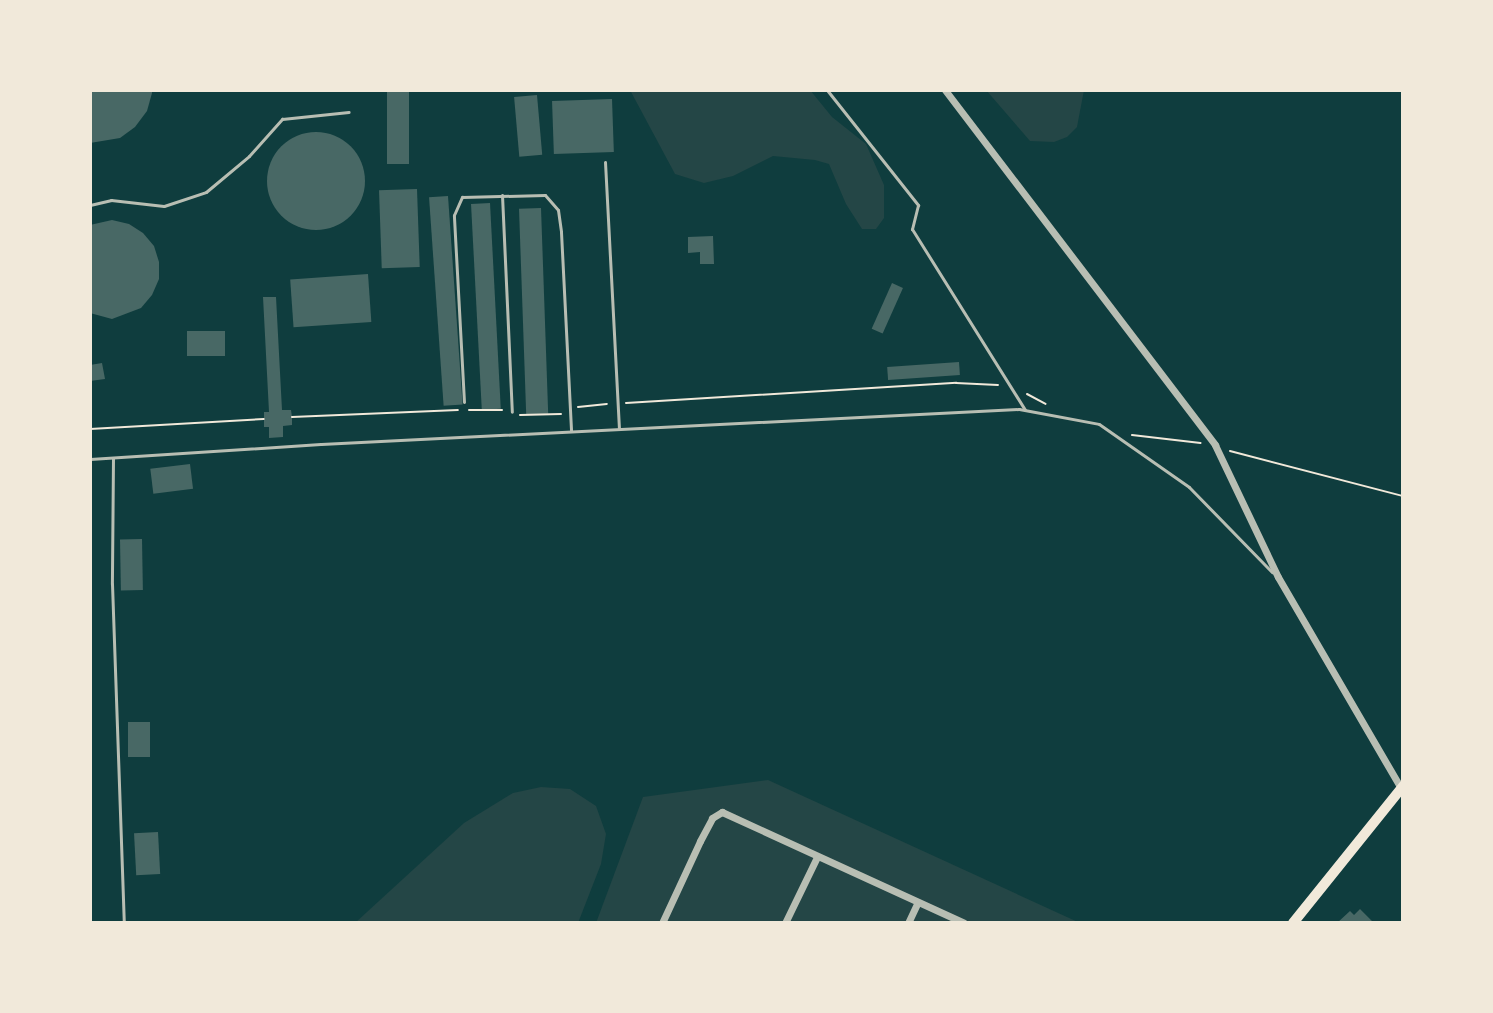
<!DOCTYPE html>
<style>
body{margin:0}
#map{position:relative;width:1493px;height:1013px;overflow:hidden;background:#0f3d3e;font-family:"Roboto Condensed",sans-serif}
div>[style]{position:absolute}
.green>*{inset:0;background:#244646}
.building>*{inset:0;background:#486865;transform-origin:0 0}
.round{border-radius:50%}
.path>*{height:2px;margin:-1px;padding:0 1px;transform-origin:1px;border-radius:1px;background:#f1e9da}
.service>*{height:3px;margin:-1.5px;padding:0 1.5px;transform-origin:1.5px;border-radius:1.5px;background:#b8beb3}
.minor>*{height:7px;margin:-3.5px;padding:0 3.5px;transform-origin:3.5px;border-radius:3.5px;background:#b8beb3}
.secondary>*{height:10px;margin:-5px;padding:0 5px;transform-origin:5px;border-radius:5px;background:#f1e9da}
span{translate:-50% -50%;white-space:nowrap;text-align:center;line-height:1.15;-webkit-text-stroke:8px #f1e9da;paint-order:stroke}
.frame{position:absolute;inset:0;border:92px solid #f1e9da;pointer-events:none}
</style>
<div id="map">
<div class="green">
<i style="clip-path:polygon(630px 90px,810px 90px,832px 117px,866px 144px,884px 185px,884px 218px,876px 229px,862px 229px,846px 204px,829px 164px,815px 160px,773px 156px,733px 176px,704px 183px,675px 174px)"></i>
<i style="clip-path:polygon(986px 90px,1084px 90px,1077px 127px,1067px 137px,1054px 142px,1030px 141px)"></i>
<i style="clip-path:polygon(768px 780px,1080px 923px,596px 923px,643px 797px)"></i>
<i style="clip-path:polygon(541px 787px,570px 789px,596px 806px,606px 834px,601px 864px,578px 923px,355px 923px,464px 823px,513px 793px)"></i>
</div>
<div class="building">
<i style="clip-path:polygon(90px 90px,152px 90px,152px 93px,147px 111px,135px 127px,120px 138px,90px 143px)"></i>
<i style="left:387px;top:90px;width:22px;height:74px"></i>
<i style="left:537px;top:95px;width:60px;height:23px;rotate:85deg"></i>
<i style="left:612px;top:99px;width:53px;height:60px;rotate:88deg"></i>
<i class="round" style="left:267px;top:132px;width:98px;height:98px"></i>
<i style="left:417px;top:189px;width:78px;height:38px;rotate:88deg"></i>
<i style="left:448px;top:196px;width:209px;height:19px;rotate:86deg"></i>
<i style="left:490px;top:203px;width:206px;height:19px;rotate:87deg"></i>
<i style="left:541px;top:208px;width:206px;height:22px;rotate:88deg"></i>
<i style="clip-path:polygon(112px 220px,129px 224px,143px 233px,154px 246px,159px 262px,159px 279px,152px 295px,141px 308px,112px 319px,90px 313px,90px 225px)"></i>
<i style="clip-path:polygon(713px 236px,714px 264px,700px 264px,700px 252px,688px 253px,688px 237px)"></i>
<i style="left:368px;top:274px;width:48px;height:78px;rotate:86deg"></i>
<i style="left:892px;top:283px;width:12px;height:50px;rotate:24deg"></i>
<i style="clip-path:polygon(263px 297px,276px 297px,282px 410px,291px 410px,292px 417px,292px 425px,283px 426px,283px 437px,269px 438px,269px 427px,264px 427px,264px 412px,269px 412px)"></i>
<i style="left:187px;top:331px;width:38px;height:25px"></i>
<i style="left:959px;top:362px;width:13px;height:72px;rotate:86deg"></i>
<i style="clip-path:polygon(102px 363px,105px 379px,90px 381px,90px 365px)"></i>
<i style="left:190px;top:464px;width:25px;height:40px;rotate:83deg"></i>
<i style="left:142px;top:539px;width:51px;height:22px;rotate:89deg"></i>
<i style="left:128px;top:722px;width:22px;height:35px"></i>
<i style="left:158px;top:832px;width:42px;height:24px;rotate:87deg"></i>
<i style="clip-path:polygon(1360px 909px,1374px 923px,1337px 923px,1350px 911px,1354px 915px)"></i>
</div>
<div class="path">
<i style="left:1027px;top:394px;width:21px;rotate:28deg"></i>
<i style="left:626px;top:403px;width:331px;rotate:-3.5deg"></i>
<i style="left:956px;top:383px;width:42px;rotate:2.7deg"></i>
<i style="left:578px;top:407px;width:29px;rotate:-6deg"></i>
<i style="left:469px;top:410px;width:33px"></i>
<i style="left:520px;top:415px;width:41px;rotate:-1.4deg"></i>
<i style="left:292px;top:417px;width:166px;rotate:-2.4deg"></i>
<i style="left:90px;top:429px;width:174px;rotate:-3.3deg"></i>
<i style="left:1132px;top:435px;width:69px;rotate:6.6deg"></i>
<i style="left:1230px;top:451px;width:179px;rotate:14.6deg"></i>
</div>
<div class="service">
<i style="left:827px;top:90px;width:147px;rotate:51.6deg"></i>
<i style="left:918px;top:205px;width:25px;rotate:104deg"></i>
<i style="left:912px;top:229px;width:213px;rotate:58deg"></i>
<i style="left:605px;top:162px;width:267px;rotate:87deg"></i>
<i style="left:502px;top:195px;width:217px;rotate:87.4deg"></i>
<i style="left:90px;top:205px;width:22px;rotate:-13deg"></i>
<i style="left:111px;top:200px;width:53px;rotate:6.5deg"></i>
<i style="left:164px;top:206px;width:44px;rotate:-18.4deg"></i>
<i style="left:206px;top:192px;width:56px;rotate:-39.9deg"></i>
<i style="left:249px;top:156px;width:50px;rotate:-48.3deg"></i>
<i style="left:282px;top:119px;width:67px;rotate:-6deg"></i>
<i style="left:464px;top:402px;width:187px;rotate:-93.1deg"></i>
<i style="left:454px;top:215px;width:20px;rotate:-66deg"></i>
<i style="left:462px;top:197px;width:83px;rotate:-1.4deg"></i>
<i style="left:545px;top:195px;width:20px;rotate:49deg"></i>
<i style="left:558px;top:210px;width:22px;rotate:82deg"></i>
<i style="left:561px;top:232px;width:199px;rotate:87.1deg"></i>
<i style="left:113px;top:458px;width:126px;rotate:90.5deg"></i>
<i style="left:112px;top:584px;width:339px;rotate:88deg"></i>
<i style="left:90px;top:459px;width:231px;rotate:-3.7deg"></i>
<i style="left:321px;top:444px;width:699px;rotate:-2.87deg"></i>
<i style="left:1019px;top:409px;width:81px;rotate:10.6deg"></i>
<i style="left:1099px;top:424px;width:110px;rotate:35deg"></i>
<i style="left:1189px;top:487px;width:119px;rotate:45.7deg"></i>
</div>
<div class="minor">
<i style="left:945px;top:90px;width:446px;rotate:52.7deg"></i>
<i style="left:1215px;top:445px;width:146px;rotate:64.5deg"></i>
<i style="left:1278px;top:577px;width:246px;rotate:59.8deg"></i>
<i style="left:662px;top:923px;width:90px;rotate:-65.1deg"></i>
<i style="left:700px;top:841px;width:26px;rotate:-62deg"></i>
<i style="left:712px;top:818px;width:12px;rotate:-31deg"></i>
<i style="left:722px;top:812px;width:266px;rotate:24.6deg"></i>
<i style="left:785px;top:923px;width:73px;rotate:-64.1deg"></i>
<i style="left:908px;top:923px;width:23px;rotate:-65deg"></i>
</div>
<div class="secondary">
<i style="left:1293px;top:923px;width:176px;rotate:-51.2deg"></i>
</div>
<div class="frame"></div>
</div>
